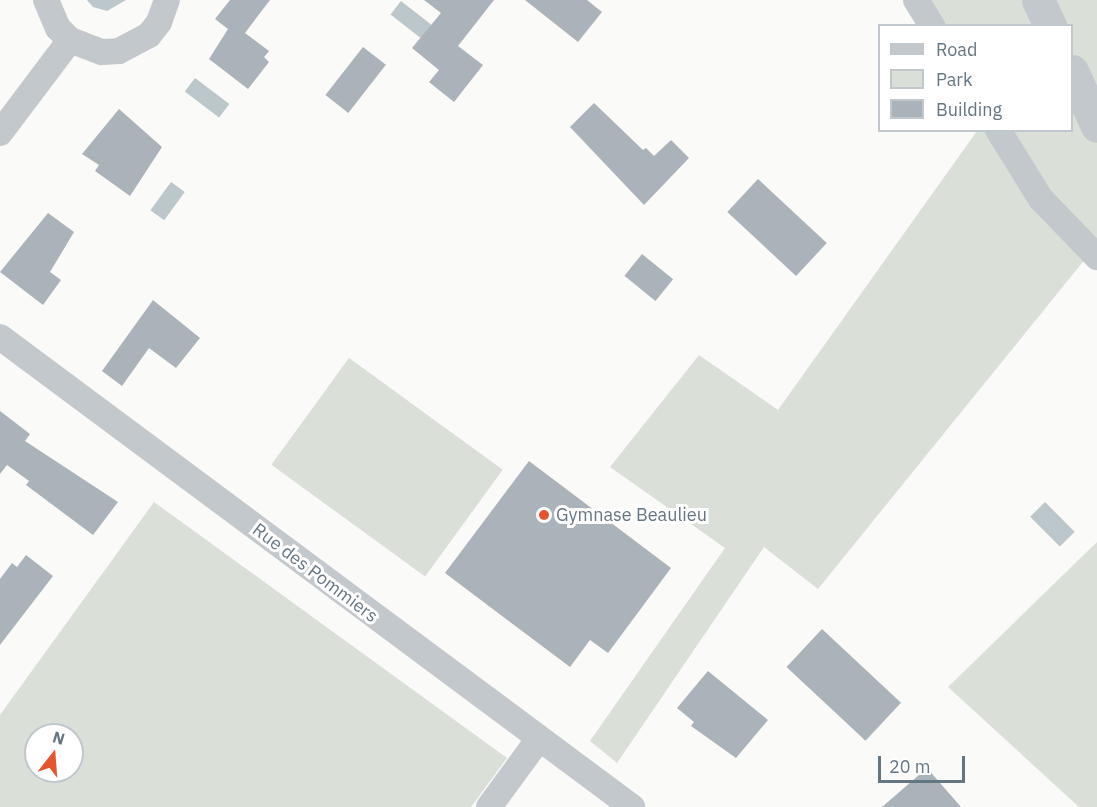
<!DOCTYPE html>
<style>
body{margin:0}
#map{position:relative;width:1097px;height:807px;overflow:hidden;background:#fafaf8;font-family:"IBM Plex Sans",sans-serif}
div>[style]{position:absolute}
.green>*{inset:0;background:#dadfd7;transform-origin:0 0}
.water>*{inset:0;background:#bbc7cb;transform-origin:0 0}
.building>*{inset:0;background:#aab3b9;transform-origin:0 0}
.minor>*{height:26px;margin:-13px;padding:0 13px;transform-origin:13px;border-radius:13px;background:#c3c8cc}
.tertiary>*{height:33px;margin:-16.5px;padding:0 16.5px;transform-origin:16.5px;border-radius:16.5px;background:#c3c8cc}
.dots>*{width:16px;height:16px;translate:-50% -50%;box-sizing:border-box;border:3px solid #fff;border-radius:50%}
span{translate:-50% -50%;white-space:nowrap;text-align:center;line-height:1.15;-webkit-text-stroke:6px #fff;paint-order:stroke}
.poi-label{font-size:18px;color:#657683}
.left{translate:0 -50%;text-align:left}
.street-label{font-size:18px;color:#657683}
.legend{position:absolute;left:878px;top:24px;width:195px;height:108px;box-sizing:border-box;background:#fff;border:2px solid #c1c8cd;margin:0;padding:8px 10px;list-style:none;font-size:18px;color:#657683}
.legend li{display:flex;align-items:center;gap:12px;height:30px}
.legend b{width:30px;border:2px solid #c1c8cd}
.north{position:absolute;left:24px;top:723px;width:60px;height:60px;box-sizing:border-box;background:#fff;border:2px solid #c1c8cd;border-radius:50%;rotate:17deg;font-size:16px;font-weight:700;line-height:24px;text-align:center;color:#657683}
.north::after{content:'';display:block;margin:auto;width:21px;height:27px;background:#e4572e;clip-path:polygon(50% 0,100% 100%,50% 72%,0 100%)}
.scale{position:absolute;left:878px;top:756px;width:87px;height:27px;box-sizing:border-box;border:3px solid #657683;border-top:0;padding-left:8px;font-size:18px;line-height:21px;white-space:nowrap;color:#657683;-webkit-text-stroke:4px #fff;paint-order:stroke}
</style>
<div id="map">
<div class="green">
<i style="clip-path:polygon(916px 0,1097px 0,1097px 256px,1090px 253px,818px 589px,764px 547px,617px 763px,590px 741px,725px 548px,610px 467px,699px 355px,778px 410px,977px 131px,1072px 130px,1072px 26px,932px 25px)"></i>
<i style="left:349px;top:358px;width:190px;height:132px;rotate:36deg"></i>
<i style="clip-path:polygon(evenodd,154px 502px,507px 758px,471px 807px,0 807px,0 715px,154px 502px,36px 735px,72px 735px,72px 771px,36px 771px,36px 735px)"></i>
<i style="clip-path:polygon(1097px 542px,1097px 807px,1079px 807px,948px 687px)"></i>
</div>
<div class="water">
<i style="clip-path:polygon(87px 0,126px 0,107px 11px,93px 7px)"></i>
<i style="left:401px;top:1px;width:39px;height:17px;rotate:38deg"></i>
<i style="left:195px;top:78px;width:43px;height:17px;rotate:37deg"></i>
<i style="left:171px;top:182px;width:17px;height:35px;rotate:36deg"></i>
<i style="left:1045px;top:502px;width:42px;height:21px;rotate:45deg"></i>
</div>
<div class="building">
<i style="clip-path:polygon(230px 0,270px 0,245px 33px,269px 51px,264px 57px,269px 62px,248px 89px,209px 59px,228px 29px,215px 19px)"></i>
<i style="clip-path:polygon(424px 0,494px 0,458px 46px,483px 65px,454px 102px,429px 82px,439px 70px,412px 48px,441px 13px)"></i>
<i style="clip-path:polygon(525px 0,587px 0,602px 12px,578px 42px)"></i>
<i style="left:363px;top:47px;width:29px;height:61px;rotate:38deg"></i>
<i style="clip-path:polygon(594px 103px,643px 150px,646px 148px,654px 156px,671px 140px,689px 158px,644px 205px,570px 127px)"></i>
<i style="clip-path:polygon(119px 109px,162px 147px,130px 196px,95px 171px,99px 165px,82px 154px)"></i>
<i style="left:758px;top:179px;width:94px;height:45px;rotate:43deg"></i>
<i style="clip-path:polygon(48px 213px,74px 232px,50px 272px,61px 280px,43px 305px,0 272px)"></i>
<i style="left:642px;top:254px;width:40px;height:28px;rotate:39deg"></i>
<i style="clip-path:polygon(153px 300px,200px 338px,176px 368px,149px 348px,122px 386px,102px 371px)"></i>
<i style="clip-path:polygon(0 411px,30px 434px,25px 441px,118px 502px,93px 535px,26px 485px,29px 481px,7px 465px,0 474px)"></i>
<i style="clip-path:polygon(529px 461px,671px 568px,608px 653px,590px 640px,570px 667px,445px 573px)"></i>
<i style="clip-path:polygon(26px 555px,53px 576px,0 645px,0 579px,12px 563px,17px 567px)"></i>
<i style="left:822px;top:629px;width:108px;height:52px;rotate:43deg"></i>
<i style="clip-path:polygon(708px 671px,768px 720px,736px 758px,691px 726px,694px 722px,677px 708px)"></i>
<i style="clip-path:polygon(927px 768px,961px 807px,882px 807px)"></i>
</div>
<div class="minor">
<i style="left:46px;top:0;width:30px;rotate:67deg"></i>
<i style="left:58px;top:28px;width:17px;rotate:45deg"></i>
<i style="left:70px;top:40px;width:34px;rotate:21deg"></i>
<i style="left:102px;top:52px;width:17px;rotate:-3deg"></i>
<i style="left:119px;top:51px;width:34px;rotate:-28deg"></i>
<i style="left:149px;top:35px;width:16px;rotate:-52deg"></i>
<i style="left:159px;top:22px;width:23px;rotate:-70deg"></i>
<i style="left:916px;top:0;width:31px;rotate:58deg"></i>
<i style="left:998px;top:130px;width:81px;rotate:58.1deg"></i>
<i style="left:1041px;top:199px;width:81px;rotate:46deg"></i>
<i style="left:0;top:133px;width:116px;rotate:-53deg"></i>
<i style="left:0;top:337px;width:788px;rotate:36.64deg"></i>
<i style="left:489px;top:807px;width:83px;rotate:-53.8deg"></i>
</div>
<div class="tertiary">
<i style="left:1038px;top:0;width:29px;rotate:65deg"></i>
<i style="left:1072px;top:71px;width:60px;rotate:65.6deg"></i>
</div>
<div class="dots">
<i style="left:544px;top:515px;background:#e4572e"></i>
</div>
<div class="poi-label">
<span class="left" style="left:556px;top:515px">Gymnase Beaulieu</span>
</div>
<div class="street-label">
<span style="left:315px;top:573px;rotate:37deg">Rue des Pommiers</span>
</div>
<ul class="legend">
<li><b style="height:8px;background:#c3c8cc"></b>Road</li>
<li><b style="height:16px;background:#dadfd7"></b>Park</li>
<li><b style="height:16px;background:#aab3b9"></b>Building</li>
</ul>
<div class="north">N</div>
<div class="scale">20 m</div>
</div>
